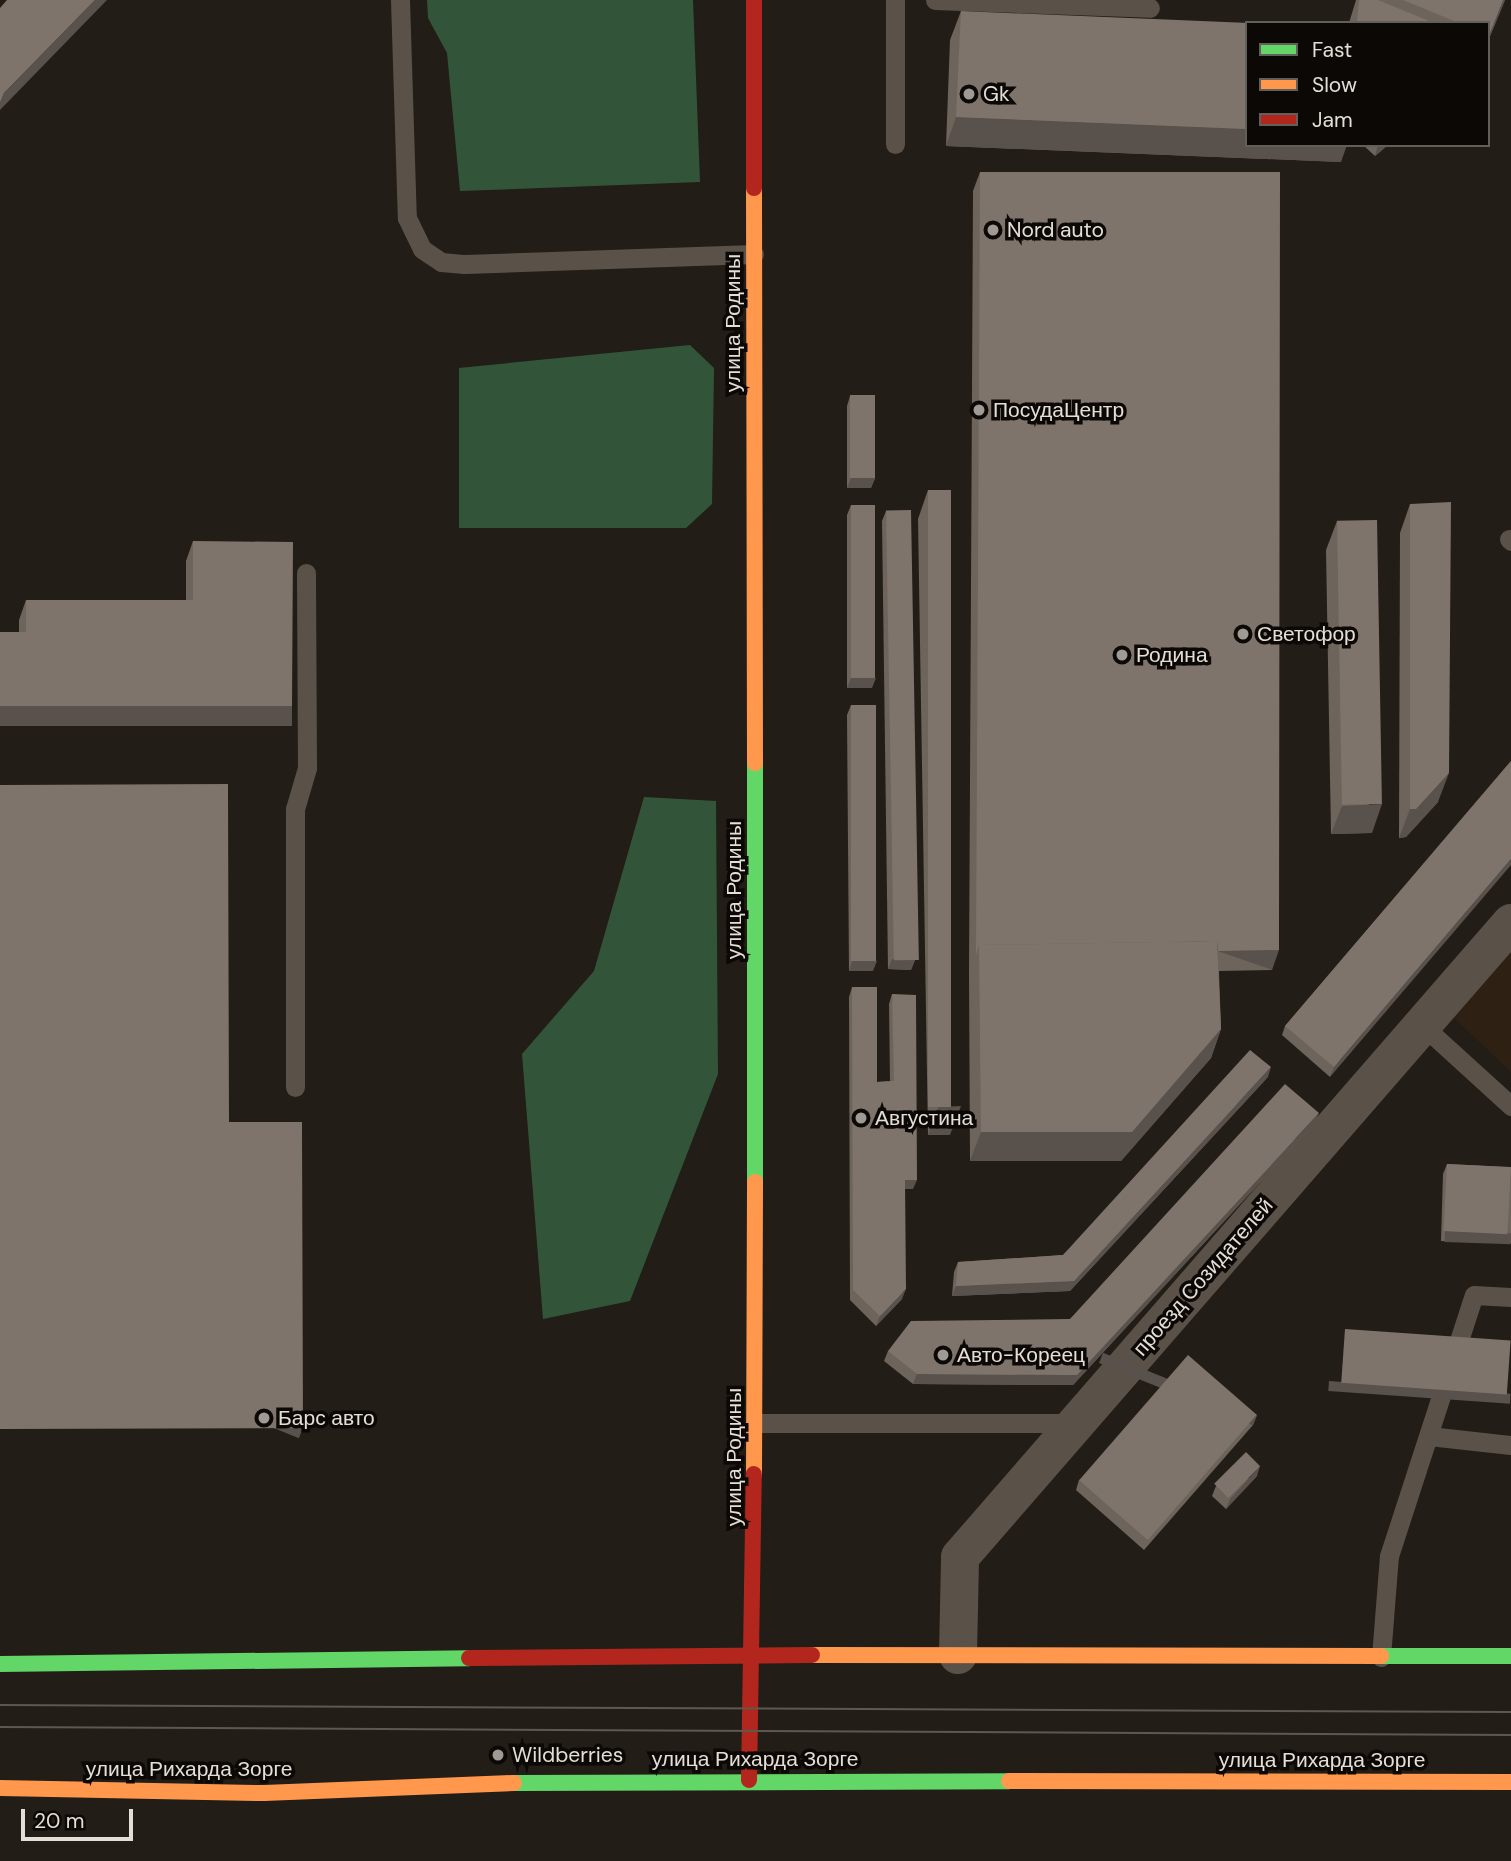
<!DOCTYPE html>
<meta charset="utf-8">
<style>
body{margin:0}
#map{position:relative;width:1511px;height:1861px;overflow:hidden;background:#221d17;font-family:"DM Sans",sans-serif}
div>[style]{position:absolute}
.built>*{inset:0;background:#2e2114}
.forest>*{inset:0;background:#32553a}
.lane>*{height:19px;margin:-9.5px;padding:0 9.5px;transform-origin:9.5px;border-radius:9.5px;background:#5a5249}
.street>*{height:38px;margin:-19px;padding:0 19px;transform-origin:19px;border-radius:19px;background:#5a5249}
.fast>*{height:16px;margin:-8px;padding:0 8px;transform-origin:8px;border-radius:8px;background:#63d668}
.slow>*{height:16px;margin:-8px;padding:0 8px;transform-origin:8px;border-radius:8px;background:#ff974d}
.jam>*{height:16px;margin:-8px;padding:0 8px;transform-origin:8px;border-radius:8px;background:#b3261e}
.tram>*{height:2px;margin:-1px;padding:0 1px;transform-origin:1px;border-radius:1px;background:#5e5851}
.wall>*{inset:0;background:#6d645c}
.shaded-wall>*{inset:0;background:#59514b;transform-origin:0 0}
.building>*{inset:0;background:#7f746b;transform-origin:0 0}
.dots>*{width:19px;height:19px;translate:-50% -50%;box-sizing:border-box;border:4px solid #0c0805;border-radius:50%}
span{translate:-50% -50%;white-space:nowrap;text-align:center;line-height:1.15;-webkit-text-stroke:7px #0c0805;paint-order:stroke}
.poi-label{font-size:21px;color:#e4ded7}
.left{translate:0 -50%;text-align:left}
.street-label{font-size:21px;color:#e4ded7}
.legend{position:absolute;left:1245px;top:21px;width:245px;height:126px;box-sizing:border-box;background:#0c0805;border:2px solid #625e59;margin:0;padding:9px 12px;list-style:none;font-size:21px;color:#e4ded7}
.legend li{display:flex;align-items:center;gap:14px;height:35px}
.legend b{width:35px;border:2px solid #625e59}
.scale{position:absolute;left:21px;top:1809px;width:112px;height:32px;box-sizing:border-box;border:4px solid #e4ded7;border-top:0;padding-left:9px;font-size:21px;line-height:24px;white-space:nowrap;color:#e4ded7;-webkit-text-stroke:5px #0c0805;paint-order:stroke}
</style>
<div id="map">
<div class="built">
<i style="clip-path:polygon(1511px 949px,1511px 1072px,1450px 1014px)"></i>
</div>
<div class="forest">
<i style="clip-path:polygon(427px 0,693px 0,700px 182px,460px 191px,447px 53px,428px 18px)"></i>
<i style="clip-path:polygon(690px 345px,714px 368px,712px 504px,686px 528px,459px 528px,459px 368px)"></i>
<i style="clip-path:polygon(644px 797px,716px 801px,718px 1074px,630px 1301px,543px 1319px,522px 1054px,594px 971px)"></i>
</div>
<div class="lane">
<i style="left:400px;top:0;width:218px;rotate:88.2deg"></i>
<i style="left:407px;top:218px;width:34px;rotate:64deg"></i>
<i style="left:422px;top:249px;width:23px;rotate:34deg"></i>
<i style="left:441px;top:262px;width:24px;rotate:5deg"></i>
<i style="left:465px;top:264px;width:289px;rotate:-2deg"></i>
<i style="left:895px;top:0;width:144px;rotate:90deg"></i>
<i style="left:935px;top:0;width:215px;rotate:2.1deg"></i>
<i style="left:1509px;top:539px;width:3px;rotate:45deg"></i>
<i style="left:1421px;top:1024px;width:122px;rotate:42.3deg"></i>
<i style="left:295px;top:1087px;width:278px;rotate:-90deg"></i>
<i style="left:295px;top:809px;width:43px;rotate:-73.7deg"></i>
<i style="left:307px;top:768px;width:195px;rotate:-90.3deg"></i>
<i style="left:755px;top:1423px;width:321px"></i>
<i style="left:1429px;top:1436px;width:82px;rotate:6.3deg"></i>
<i style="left:1381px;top:1657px;width:101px;rotate:-85.5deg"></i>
<i style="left:1389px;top:1556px;width:274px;rotate:-72deg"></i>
<i style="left:1474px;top:1295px;width:37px;rotate:3deg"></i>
</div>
<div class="street">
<i style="left:958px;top:1655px;width:98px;rotate:-88.8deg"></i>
<i style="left:960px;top:1557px;width:840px;rotate:-49.01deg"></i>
</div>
<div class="fast">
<i style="left:755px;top:763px;width:419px;rotate:90deg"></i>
<i style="left:1381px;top:1656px;width:130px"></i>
<i style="left:0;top:1664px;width:469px;rotate:-0.7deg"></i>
<i style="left:514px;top:1783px;width:495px;rotate:-0.2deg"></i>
</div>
<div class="slow">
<i style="left:754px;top:188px;width:575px;rotate:89.9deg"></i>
<i style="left:754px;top:1474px;width:292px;rotate:-89.8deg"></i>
<i style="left:812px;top:1655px;width:569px;rotate:0.1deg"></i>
<i style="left:1009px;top:1781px;width:502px;rotate:0.11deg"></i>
<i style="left:0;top:1788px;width:264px;rotate:1.1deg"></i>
<i style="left:264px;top:1793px;width:250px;rotate:-2.3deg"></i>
</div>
<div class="jam">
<i style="left:754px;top:0;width:188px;rotate:90deg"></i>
<i style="left:469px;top:1658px;width:343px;rotate:-0.5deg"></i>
<i style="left:749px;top:1780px;width:306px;rotate:-89.1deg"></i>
</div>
<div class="tram">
<i style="left:0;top:1705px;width:1511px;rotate:0.27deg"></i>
<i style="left:0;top:1727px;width:1511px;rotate:0.3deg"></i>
</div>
<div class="wall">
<i style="clip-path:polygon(1356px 0,1505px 0,1488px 41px,1488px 23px,1349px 23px)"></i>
<i style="clip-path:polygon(961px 11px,1341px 162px,946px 146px,950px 40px)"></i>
<i style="clip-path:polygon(1363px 145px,1388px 145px,1375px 156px)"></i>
<i style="clip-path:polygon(980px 172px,1272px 970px,1219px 971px,1221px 1029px,1211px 1058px,1121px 1161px,970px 1161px,969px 974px,973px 191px)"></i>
<i style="clip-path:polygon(850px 396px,875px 478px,871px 488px,847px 488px,847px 406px)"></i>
<i style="clip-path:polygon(928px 490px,950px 1135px,928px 1135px,918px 519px)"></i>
<i style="clip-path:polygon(1410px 504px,1438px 802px,1406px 837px,1399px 838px,1400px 533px)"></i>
<i style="clip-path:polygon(851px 505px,872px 688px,847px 688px,847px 515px)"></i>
<i style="clip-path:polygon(886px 511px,915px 960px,911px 970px,888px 969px,882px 521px)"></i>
<i style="clip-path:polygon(1337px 521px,1372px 833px,1331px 834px,1326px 550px)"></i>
<i style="clip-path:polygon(193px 541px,285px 726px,0 726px,0 632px,19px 632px,19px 620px,26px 600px,186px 600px,186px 561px)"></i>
<i style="clip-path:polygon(851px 705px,873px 971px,849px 971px,847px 715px)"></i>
<i style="clip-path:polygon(1511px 761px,1330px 1077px,1282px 1035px,1285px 1026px)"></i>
<i style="clip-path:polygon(852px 987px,877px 1082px,890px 1081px,889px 1004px,892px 994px,913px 1189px,905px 1189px,902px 1299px,876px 1326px,850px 1300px,849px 997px)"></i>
<i style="clip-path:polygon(1268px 1077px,1070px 1291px,952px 1296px,954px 1272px,958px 1262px,1063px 1255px)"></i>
<i style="clip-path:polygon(1315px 1123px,1073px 1385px,913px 1384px,884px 1361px,888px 1351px,1070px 1319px)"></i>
<i style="clip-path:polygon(1447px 1164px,1511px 1167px,1511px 1243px,1441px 1241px,1443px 1174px)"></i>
<i style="clip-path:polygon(1257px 1415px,1253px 1425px,1144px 1550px,1076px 1490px,1079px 1480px)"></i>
<i style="clip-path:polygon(1257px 1476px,1226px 1509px,1212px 1496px,1216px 1486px)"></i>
</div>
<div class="shaded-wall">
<i style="clip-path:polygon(95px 0,107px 0,0 110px,0 103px,4px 93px)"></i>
<i style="clip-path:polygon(1503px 0,1505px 0,1488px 41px,1489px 35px)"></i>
<i style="clip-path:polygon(956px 117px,1247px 129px,1247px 145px,1347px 145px,1341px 162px,946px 146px)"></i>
<i style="clip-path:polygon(1378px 145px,1388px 145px,1375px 156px)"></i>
<i style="clip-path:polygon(851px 478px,875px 478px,871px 488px,847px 488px)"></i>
<i style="clip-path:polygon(851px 678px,876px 678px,872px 688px,847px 688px)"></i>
<i style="left:0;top:706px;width:292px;height:20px"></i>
<i style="clip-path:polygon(1449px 773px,1438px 802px,1406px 837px,1399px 838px,1410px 809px)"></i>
<i style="clip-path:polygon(1382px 804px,1372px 833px,1331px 834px,1342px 806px)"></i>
<i style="clip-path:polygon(1511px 859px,1511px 865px,1330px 1077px,1334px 1067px)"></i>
<i style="left:1279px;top:950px;width:21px;height:300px;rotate:109deg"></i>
<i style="clip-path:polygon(892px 959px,915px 960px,911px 970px,888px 969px)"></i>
<i style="clip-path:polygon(852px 961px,877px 961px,873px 971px,849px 971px)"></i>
<i style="clip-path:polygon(1221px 1029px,1211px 1058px,1121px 1161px,970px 1161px,981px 1132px)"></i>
<i style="clip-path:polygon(1271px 1067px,1268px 1077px,1070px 1291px,952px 1296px,956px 1286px,1074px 1281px)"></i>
<i style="clip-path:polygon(961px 1106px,950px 1135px,928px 1135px,938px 1107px)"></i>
<i style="clip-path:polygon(1319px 1113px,1315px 1123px,1073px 1385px,913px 1384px,917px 1374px,1077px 1375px)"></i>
<i style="clip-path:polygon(905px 1180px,917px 1180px,913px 1189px,901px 1189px)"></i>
<i style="left:1445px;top:1231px;width:66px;height:11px;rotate:2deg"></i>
<i style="clip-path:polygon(906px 1289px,902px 1299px,876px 1326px,880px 1316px)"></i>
<i style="left:1329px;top:1381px;width:182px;height:10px;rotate:4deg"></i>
<i style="left:1257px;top:1415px;width:11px;height:166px;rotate:112deg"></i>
<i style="left:303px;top:1428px;width:11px;height:303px;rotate:112deg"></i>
<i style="clip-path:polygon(1260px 1466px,1257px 1476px,1226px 1509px,1230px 1499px)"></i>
</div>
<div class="building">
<i style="clip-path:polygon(7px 0,95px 0,4px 93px,0 103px,0 8px)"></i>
<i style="clip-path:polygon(1359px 0,1378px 0,1434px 23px,1357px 23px)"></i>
<i style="clip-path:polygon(1403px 0,1503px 0,1489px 35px,1488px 35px,1488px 23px,1459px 23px)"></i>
<i style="clip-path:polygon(961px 11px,1249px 23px,1247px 23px,1247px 129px,956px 117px)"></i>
<i style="clip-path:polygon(980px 172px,1280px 172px,1279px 950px,1218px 951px,1217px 941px,979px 945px,976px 955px)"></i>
<i style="left:875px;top:395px;width:83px;height:25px;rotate:90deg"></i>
<i style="left:928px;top:490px;width:23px;height:617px"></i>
<i style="clip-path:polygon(1451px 502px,1449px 773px,1416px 809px,1410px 809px,1410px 504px)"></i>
<i style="left:851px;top:505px;width:24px;height:173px"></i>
<i style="left:911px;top:510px;width:450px;height:25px;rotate:89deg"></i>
<i style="left:1377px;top:520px;width:284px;height:40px;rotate:89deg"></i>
<i style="clip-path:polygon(193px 541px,293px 542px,292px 706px,0 706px,0 632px,26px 632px,26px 600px,193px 600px)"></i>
<i style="left:851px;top:705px;width:25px;height:256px"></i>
<i style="clip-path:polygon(1511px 761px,1511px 859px,1334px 1067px,1285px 1026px)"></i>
<i style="clip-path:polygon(228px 784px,229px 1122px,302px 1122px,303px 1428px,0 1429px,0 785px)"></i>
<i style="clip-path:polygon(1217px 941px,1221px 1029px,1132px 1132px,981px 1132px,979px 945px)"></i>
<i style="clip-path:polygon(852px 987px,877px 987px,877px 1082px,894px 1081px,892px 994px,916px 995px,917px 1180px,905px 1180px,906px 1289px,880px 1316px,853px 1290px)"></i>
<i style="clip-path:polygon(1250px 1050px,1271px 1067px,1074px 1281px,956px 1286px,958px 1262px,1063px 1255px)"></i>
<i style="clip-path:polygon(1285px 1084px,1319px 1113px,1077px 1375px,917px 1374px,888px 1351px,911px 1321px,1070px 1319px)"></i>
<i style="left:1447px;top:1164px;width:64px;height:67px;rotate:3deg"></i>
<i style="left:1345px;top:1329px;width:166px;height:54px;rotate:4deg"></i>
<i style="left:1188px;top:1355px;width:91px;height:166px;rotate:41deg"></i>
<i style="left:1246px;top:1452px;width:20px;height:45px;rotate:45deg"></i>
</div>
<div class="dots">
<i style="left:969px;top:94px;background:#a09a94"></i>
<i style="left:993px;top:230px;background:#a09a94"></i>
<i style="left:979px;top:410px;background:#a09a94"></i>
<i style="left:1243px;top:634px;background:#a09a94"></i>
<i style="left:1122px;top:655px;background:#a09a94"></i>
<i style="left:861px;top:1118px;background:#a09a94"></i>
<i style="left:943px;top:1355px;background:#a09a94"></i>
<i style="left:264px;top:1418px;background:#a09a94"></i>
<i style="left:498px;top:1755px;background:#a09a94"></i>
</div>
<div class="poi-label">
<span class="left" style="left:983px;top:94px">Gk</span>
<span class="left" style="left:1007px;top:230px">Nord auto</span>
<span class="left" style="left:993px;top:410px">ПосудаЦентр</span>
<span class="left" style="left:1257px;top:634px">Светофор</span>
<span class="left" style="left:1136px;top:655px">Родина</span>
<span class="left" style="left:875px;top:1118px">Августина</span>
<span class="left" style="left:957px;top:1355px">Авто-Кореец</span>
<span class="left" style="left:278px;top:1418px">Барс авто</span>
<span class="left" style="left:512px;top:1755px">Wildberries</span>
</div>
<div class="street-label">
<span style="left:733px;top:323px;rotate:-90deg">улица Родины</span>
<span style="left:734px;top:890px;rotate:-90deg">улица Родины</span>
<span style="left:1203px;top:1277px;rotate:-49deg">проезд Созидателей</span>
<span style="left:734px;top:1457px;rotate:-90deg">улица Родины</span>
<span style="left:755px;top:1759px">улица Рихарда Зорге</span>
<span style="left:1322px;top:1760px">улица Рихарда Зорге</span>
<span style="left:189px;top:1769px">улица Рихарда Зорге</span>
</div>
<ul class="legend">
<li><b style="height:9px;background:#63d668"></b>Fast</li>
<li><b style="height:9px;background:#ff974d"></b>Slow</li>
<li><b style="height:9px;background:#b3261e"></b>Jam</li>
</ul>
<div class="scale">20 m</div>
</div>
